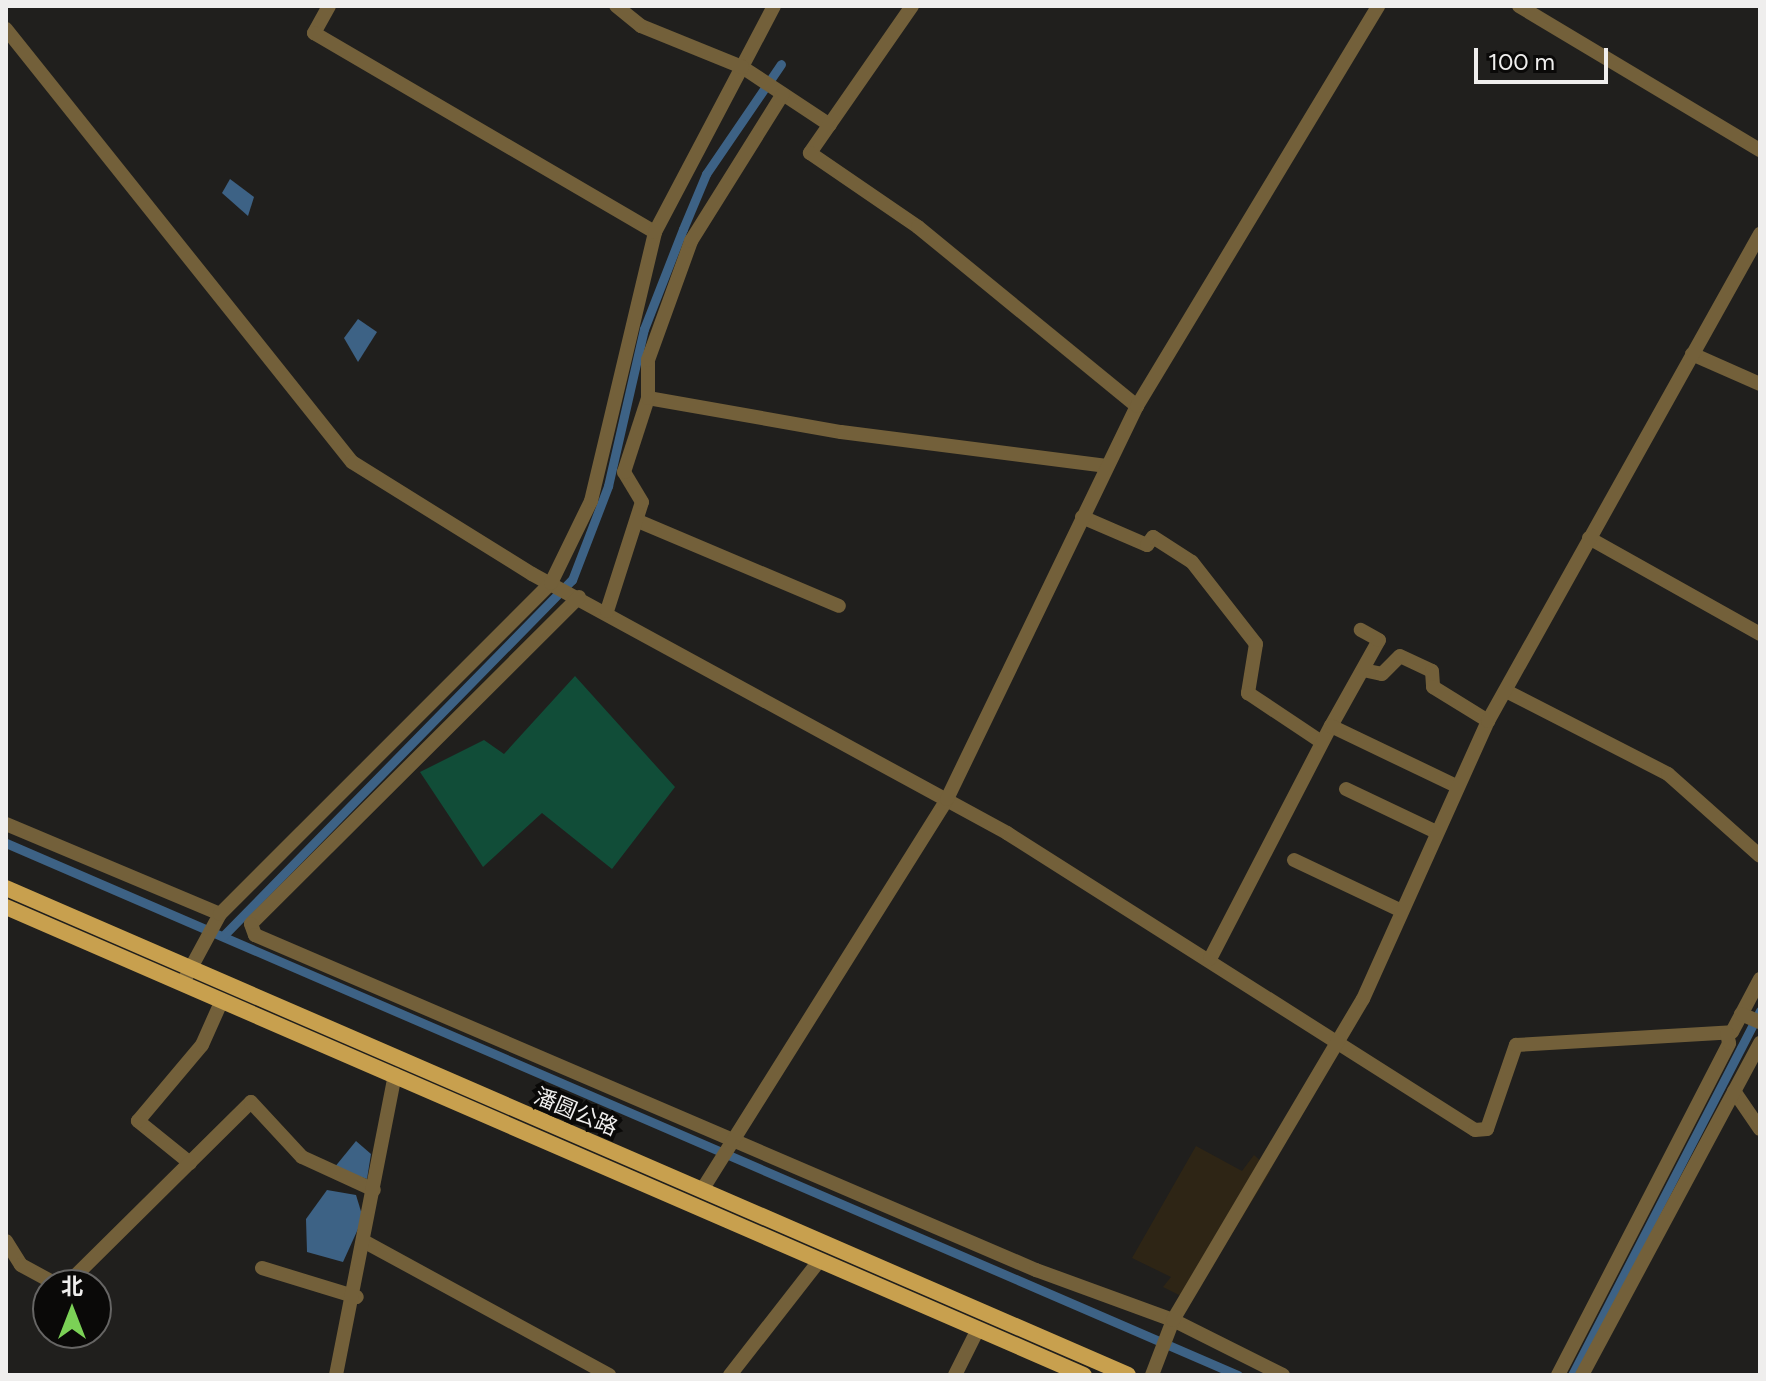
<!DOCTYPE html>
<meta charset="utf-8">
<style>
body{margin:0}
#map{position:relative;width:1766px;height:1381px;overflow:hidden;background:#201f1d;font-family:Figtree,"Noto Sans SC",sans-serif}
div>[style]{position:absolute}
.education>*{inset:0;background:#2e2515}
.green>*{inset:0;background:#114d38}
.water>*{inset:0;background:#3d6285}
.canal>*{height:9px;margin:-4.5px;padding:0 4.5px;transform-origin:4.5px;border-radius:4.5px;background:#3d6285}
.minor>*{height:14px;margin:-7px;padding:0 7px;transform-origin:7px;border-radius:7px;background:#73603a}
.major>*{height:16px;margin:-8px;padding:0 8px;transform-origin:8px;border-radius:8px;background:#c8a04e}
span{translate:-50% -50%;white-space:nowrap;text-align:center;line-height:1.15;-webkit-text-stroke:8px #0a0908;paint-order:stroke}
.street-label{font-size:22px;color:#efeeed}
.frame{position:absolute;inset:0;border:8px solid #efeeed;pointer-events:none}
.north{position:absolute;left:32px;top:1269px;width:80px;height:80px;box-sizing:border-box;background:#0a0908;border:2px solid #666564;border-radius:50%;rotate:0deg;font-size:22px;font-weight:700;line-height:32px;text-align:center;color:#efeeed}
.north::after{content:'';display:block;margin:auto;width:28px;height:36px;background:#7bd156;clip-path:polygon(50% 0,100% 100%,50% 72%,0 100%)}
.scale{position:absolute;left:1474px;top:48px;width:134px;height:36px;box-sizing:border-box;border:4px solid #efeeed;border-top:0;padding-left:10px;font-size:24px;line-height:28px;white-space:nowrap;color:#efeeed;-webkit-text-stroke:6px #0a0908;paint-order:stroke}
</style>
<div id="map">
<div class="education">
<i style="clip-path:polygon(1196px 1146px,1242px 1171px,1254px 1155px,1271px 1170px,1191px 1301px,1163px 1287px,1171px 1277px,1132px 1258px)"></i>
</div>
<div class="green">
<i style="clip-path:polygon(575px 676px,675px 787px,612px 869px,542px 813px,483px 867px,420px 772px,484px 740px,504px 754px)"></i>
</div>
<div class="water">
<i style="clip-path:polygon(230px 179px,254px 197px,248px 216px,222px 193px)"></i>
<i style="clip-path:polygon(358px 319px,377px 332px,358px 362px,344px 338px)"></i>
<i style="clip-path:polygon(356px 1141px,371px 1154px,367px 1179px,334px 1168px)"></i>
<i style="clip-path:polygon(327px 1190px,356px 1195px,363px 1218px,343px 1262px,307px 1252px,306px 1219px)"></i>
</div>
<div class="canal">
<i style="left:6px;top:843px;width:1342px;rotate:23.36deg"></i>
<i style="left:223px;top:936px;width:499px;rotate:-45.6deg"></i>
<i style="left:572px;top:580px;width:101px;rotate:-69deg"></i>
<i style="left:608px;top:486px;width:161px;rotate:-77.1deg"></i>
<i style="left:644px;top:329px;width:107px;rotate:-68.7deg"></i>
<i style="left:683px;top:229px;width:60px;rotate:-67.3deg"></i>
<i style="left:706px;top:174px;width:133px;rotate:-55.7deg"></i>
<i style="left:1572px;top:1375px;width:410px;rotate:-62.7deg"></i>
</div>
<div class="minor">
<i style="left:329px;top:6px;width:31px;rotate:119deg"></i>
<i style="left:314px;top:33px;width:395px;rotate:30.3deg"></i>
<i style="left:774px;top:6px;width:69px;rotate:117.7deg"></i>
<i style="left:742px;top:67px;width:105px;rotate:33.4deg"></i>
<i style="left:912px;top:6px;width:179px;rotate:124.8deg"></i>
<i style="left:810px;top:153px;width:131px;rotate:34.4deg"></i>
<i style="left:918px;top:227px;width:283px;rotate:39.3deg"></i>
<i style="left:1519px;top:6px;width:281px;rotate:30.9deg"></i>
<i style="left:6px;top:29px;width:554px;rotate:51.37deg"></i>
<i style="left:352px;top:462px;width:212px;rotate:31.9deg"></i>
<i style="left:532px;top:574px;width:541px;rotate:28.6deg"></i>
<i style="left:1007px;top:833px;width:554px;rotate:32.4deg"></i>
<i style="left:1475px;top:1130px;width:12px;rotate:-5deg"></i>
<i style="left:1487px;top:1129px;width:89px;rotate:-71deg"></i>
<i style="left:1516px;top:1045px;width:216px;rotate:-3.4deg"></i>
<i style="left:1732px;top:1032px;width:60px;rotate:-62.2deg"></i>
<i style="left:1692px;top:354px;width:74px;rotate:23.8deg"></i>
<i style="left:648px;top:398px;width:196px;rotate:10deg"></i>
<i style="left:841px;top:432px;width:268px;rotate:7.3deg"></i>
<i style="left:1082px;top:517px;width:71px;rotate:23.3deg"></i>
<i style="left:1147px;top:545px;width:10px;rotate:-53deg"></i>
<i style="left:1153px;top:537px;width:46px;rotate:32.7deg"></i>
<i style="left:1192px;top:562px;width:104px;rotate:52deg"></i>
<i style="left:1256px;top:644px;width:50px;rotate:99.3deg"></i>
<i style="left:1248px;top:693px;width:87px;rotate:33.7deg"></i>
<i style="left:638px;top:521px;width:218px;rotate:22.9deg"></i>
<i style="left:1589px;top:538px;width:196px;rotate:29.3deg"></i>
<i style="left:579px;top:597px;width:463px;rotate:135.1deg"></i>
<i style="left:251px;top:924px;width:12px;rotate:70deg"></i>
<i style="left:255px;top:935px;width:850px;rotate:23.22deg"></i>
<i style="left:1036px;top:1270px;width:146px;rotate:20.1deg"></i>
<i style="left:1173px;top:1320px;width:123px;rotate:26.6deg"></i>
<i style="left:607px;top:611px;width:114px;rotate:-72.2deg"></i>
<i style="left:642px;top:502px;width:35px;rotate:-121deg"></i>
<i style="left:624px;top:472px;width:78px;rotate:-72deg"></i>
<i style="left:648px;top:398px;width:38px;rotate:-90deg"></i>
<i style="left:648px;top:360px;width:127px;rotate:-70.1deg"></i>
<i style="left:691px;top:241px;width:173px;rotate:-58deg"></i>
<i style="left:1363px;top:670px;width:19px;rotate:12deg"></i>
<i style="left:1382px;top:674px;width:25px;rotate:-45deg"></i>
<i style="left:1400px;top:656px;width:35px;rotate:25deg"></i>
<i style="left:1432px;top:671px;width:16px;rotate:86deg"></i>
<i style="left:1433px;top:687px;width:65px;rotate:31.7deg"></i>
<i style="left:1506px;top:691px;width:182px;rotate:27.1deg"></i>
<i style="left:1668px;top:774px;width:123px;rotate:41.7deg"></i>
<i style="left:1331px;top:726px;width:98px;rotate:-60.8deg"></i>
<i style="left:1379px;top:640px;width:21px;rotate:-151deg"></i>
<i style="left:1346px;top:789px;width:98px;rotate:25.5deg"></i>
<i style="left:6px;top:824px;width:232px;rotate:22.8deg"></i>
<i style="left:220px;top:914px;width:72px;rotate:118.4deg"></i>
<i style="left:1294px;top:860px;width:117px;rotate:25.3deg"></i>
<i style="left:220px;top:914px;width:468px;rotate:-45deg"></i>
<i style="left:551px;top:583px;width:91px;rotate:-64deg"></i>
<i style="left:591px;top:501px;width:277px;rotate:-76.6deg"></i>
<i style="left:655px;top:232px;width:187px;rotate:-62.2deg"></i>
<i style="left:742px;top:67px;width:109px;rotate:-157.9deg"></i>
<i style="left:641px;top:26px;width:32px;rotate:-141deg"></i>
<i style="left:1210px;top:959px;width:263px;rotate:-62.6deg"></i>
<i style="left:1331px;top:726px;width:136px;rotate:25.6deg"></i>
<i style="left:1741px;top:1014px;width:21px;rotate:23deg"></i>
<i style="left:1734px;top:1091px;width:46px;rotate:55.6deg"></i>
<i style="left:190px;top:1163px;width:67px;rotate:-141.1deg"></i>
<i style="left:138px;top:1121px;width:99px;rotate:-49.9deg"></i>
<i style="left:202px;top:1045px;width:49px;rotate:-66deg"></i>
<i style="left:702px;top:1190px;width:461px;rotate:-57.9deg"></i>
<i style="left:947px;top:799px;width:437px;rotate:-64.2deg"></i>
<i style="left:1137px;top:406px;width:467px;rotate:-58.9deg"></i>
<i style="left:6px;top:1241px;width:28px;rotate:58deg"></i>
<i style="left:21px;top:1265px;width:42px;rotate:28.4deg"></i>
<i style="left:367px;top:1243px;width:276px;rotate:28.6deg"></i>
<i style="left:262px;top:1268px;width:99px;rotate:17deg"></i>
<i style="left:66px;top:1285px;width:260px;rotate:-44.7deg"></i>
<i style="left:251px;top:1102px;width:75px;rotate:47.2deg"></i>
<i style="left:302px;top:1157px;width:79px;rotate:24.6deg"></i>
<i style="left:336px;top:1375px;width:306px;rotate:-78.9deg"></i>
<i style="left:730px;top:1375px;width:145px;rotate:-52deg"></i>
<i style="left:955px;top:1375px;width:51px;rotate:-63.4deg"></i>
<i style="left:1152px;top:1375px;width:59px;rotate:-69.1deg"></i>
<i style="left:1173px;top:1320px;width:373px;rotate:-59.4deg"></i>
<i style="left:1363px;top:999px;width:305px;rotate:-65.8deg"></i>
<i style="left:1488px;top:721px;width:558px;rotate:-60.82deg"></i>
<i style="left:1558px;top:1375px;width:373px;rotate:-62.7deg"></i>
<i style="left:1729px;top:1043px;width:10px;rotate:-101deg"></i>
<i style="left:1582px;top:1375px;width:377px;rotate:-61.8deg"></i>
</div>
<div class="major">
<i style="left:6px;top:888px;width:1223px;rotate:23.46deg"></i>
<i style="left:6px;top:907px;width:1175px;rotate:23.47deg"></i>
</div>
<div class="street-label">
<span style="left:576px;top:1112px;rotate:23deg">潘圆公路</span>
</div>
<div class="frame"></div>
<div class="north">北</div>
<div class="scale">100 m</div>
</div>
